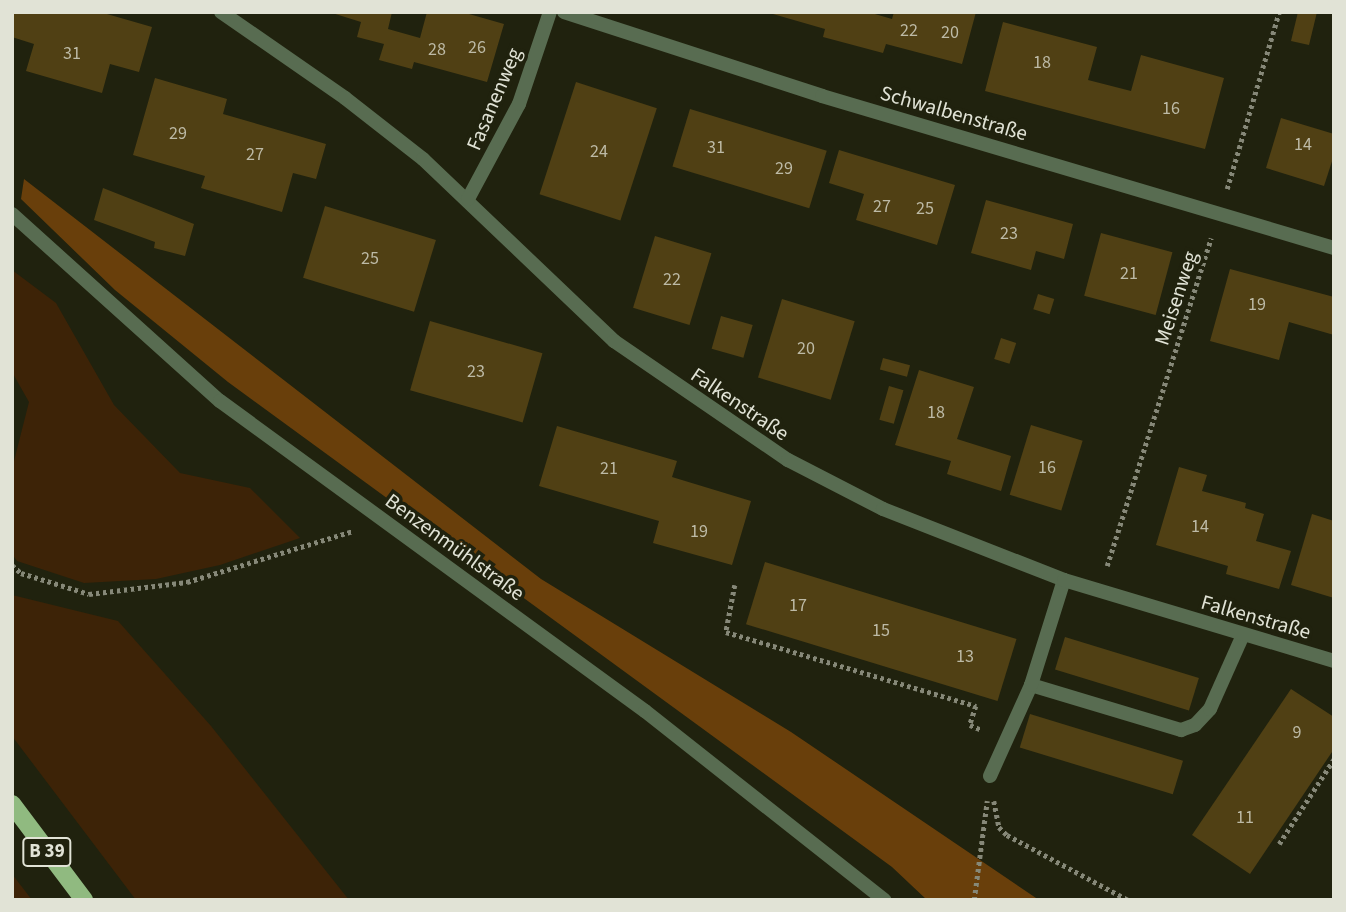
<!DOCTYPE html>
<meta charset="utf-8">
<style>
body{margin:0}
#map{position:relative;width:1346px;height:912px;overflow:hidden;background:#20220e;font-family:"Source Sans 3",sans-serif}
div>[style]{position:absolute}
.green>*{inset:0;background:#3d2307}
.forest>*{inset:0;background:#693f0b}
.building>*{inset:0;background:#504014;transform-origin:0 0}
.path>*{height:4.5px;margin-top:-2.25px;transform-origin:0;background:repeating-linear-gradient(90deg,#868878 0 3.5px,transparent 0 7px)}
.lane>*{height:14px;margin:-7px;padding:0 7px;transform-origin:7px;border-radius:7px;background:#586c51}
.street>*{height:14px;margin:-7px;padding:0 7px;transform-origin:7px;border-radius:7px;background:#586c51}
.primary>*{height:18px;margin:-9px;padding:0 9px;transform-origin:9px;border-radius:9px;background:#90ba80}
span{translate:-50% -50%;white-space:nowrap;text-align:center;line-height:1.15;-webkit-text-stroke:7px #20220e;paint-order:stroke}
.number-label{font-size:18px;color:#bdbaa6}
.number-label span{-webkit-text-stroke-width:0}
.shield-label span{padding:2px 5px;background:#20220e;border:2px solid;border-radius:5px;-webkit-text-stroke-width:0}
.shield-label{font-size:19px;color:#e1e3d6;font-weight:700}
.street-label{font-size:21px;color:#e1e3d6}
.frame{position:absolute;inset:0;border:14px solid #e1e3d6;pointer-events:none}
</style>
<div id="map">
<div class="green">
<i style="clip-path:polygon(12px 270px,56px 303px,114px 405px,180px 473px,250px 488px,300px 538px,220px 565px,156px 579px,84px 583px,17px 561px,12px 554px,12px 469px,29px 402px,12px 372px)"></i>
<i style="clip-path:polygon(12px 595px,118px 621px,211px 726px,349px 900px,136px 900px,12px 736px)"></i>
<i style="clip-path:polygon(12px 874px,32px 900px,12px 900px)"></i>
</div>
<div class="forest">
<i style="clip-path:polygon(24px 179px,541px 579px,791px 732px,1039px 900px,927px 900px,892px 867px,228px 382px,115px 290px,21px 199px)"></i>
</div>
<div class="building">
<i style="clip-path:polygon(12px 12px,100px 12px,152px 27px,139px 72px,110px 64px,102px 93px,26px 71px,34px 44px,12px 37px)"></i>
<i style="clip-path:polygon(329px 12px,392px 12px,388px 29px,420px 38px,427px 12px,462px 12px,504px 24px,487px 82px,414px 62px,412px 69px,379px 60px,384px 44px,357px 37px,361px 22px)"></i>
<i style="clip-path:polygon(766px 12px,868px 12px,892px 19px,894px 12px,976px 12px,962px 64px,886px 44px,883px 53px,823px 37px,825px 29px)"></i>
<i style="clip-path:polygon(1298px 12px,1317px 12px,1309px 45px,1291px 41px)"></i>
<i style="clip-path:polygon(1003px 22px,1097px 47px,1088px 80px,1131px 91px,1141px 55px,1224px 78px,1205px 149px,985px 91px)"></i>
<i style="clip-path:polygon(155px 78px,227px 99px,223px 114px,326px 144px,316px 179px,293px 173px,282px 212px,201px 188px,205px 176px,133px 155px)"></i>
<i style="left:576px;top:82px;width:85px;height:118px;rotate:18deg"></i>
<i style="left:690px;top:109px;width:143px;height:60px;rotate:17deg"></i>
<i style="clip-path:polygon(1281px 118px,1334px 134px,1334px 155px,1324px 186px,1266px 168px)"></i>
<i style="clip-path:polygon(839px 150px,955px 185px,937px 245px,856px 220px,864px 194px,829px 183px)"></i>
<i style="clip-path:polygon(103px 188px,194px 224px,185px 256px,154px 248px,155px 242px,94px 220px)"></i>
<i style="clip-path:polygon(986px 200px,1073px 224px,1064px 259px,1036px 251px,1031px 270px,971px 253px)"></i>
<i style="left:325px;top:206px;width:116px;height:75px;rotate:17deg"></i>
<i style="left:1101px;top:233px;width:74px;height:65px;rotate:15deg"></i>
<i style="left:655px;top:236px;width:59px;height:75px;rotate:17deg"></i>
<i style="clip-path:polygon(1230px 269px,1334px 297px,1334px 335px,1289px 322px,1279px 360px,1210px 341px)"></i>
<i style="left:1038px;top:294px;width:17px;height:16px;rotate:17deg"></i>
<i style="left:782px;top:299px;width:76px;height:82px;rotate:17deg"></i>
<i style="left:721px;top:316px;width:33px;height:34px;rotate:16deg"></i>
<i style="left:430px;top:321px;width:117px;height:72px;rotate:16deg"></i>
<i style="left:1001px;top:338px;width:16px;height:22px;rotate:18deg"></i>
<i style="left:883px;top:358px;width:28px;height:12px;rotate:15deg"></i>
<i style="clip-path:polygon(919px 370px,974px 387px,957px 439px,1011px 456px,1001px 491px,947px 474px,951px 461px,895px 445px)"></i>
<i style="left:889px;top:386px;width:15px;height:35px;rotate:16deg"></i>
<i style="left:1031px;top:425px;width:54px;height:73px;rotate:17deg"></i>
<i style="clip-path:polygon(557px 426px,677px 461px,672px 477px,751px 501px,732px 565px,653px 543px,659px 521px,539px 486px)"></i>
<i style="clip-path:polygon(1179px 467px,1207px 475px,1202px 491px,1246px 503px,1245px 508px,1264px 514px,1256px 541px,1291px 551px,1279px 589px,1226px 574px,1228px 566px,1156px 545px)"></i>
<i style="clip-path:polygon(1312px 514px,1334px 521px,1334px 598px,1291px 585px)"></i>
<i style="left:765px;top:562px;width:263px;height:65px;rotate:17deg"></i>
<i style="left:1065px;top:637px;width:140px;height:34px;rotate:17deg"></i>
<i style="clip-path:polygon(1291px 689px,1334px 717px,1334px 749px,1250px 874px,1192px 835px)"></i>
<i style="left:1030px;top:714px;width:160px;height:35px;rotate:17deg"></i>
</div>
<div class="path">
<i style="left:1227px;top:189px;width:184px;rotate:-73.6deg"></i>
<i style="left:12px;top:565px;width:12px;rotate:42deg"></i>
<i style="left:21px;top:573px;width:71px;rotate:17.2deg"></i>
<i style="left:89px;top:594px;width:99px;rotate:-7deg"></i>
<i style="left:187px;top:582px;width:174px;rotate:-17.1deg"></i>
<i style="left:1107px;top:566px;width:344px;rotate:-72.4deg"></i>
<i style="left:735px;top:585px;width:48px;rotate:100.8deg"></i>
<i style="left:726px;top:632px;width:261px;rotate:16.5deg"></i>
<i style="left:976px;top:706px;width:20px;rotate:108deg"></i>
<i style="left:970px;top:725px;width:13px;rotate:23deg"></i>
<i style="left:994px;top:801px;width:26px;rotate:79deg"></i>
<i style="left:999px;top:827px;width:11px;rotate:45deg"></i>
<i style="left:1007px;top:835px;width:137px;rotate:28.2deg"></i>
<i style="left:1279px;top:844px;width:101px;rotate:-57.1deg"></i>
<i style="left:974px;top:900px;width:100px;rotate:-82.5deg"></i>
</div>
<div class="lane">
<i style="left:12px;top:214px;width:280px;rotate:42deg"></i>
<i style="left:220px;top:401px;width:526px;rotate:36.11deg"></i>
<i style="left:645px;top:711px;width:305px;rotate:38.3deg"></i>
<i style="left:1031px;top:685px;width:157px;rotate:16.7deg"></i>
<i style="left:1181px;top:730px;width:15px;rotate:-20deg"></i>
<i style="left:1195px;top:725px;width:22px;rotate:-47deg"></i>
<i style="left:1210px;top:709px;width:81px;rotate:-66deg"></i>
<i style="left:990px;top:776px;width:100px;rotate:-65.7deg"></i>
<i style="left:1031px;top:685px;width:110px;rotate:-72.6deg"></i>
</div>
<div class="street">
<i style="left:221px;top:12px;width:151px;rotate:34.7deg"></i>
<i style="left:345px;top:98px;width:99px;rotate:38deg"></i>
<i style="left:423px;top:159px;width:264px;rotate:43.6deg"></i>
<i style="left:614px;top:341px;width:211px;rotate:34.4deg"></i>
<i style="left:788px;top:460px;width:107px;rotate:27.3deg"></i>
<i style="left:883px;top:509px;width:194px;rotate:21.4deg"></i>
<i style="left:1064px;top:580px;width:282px;rotate:16.7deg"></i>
<i style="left:564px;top:12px;width:271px;rotate:18deg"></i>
<i style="left:822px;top:96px;width:534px;rotate:16.53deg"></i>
<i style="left:468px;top:199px;width:108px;rotate:-61.8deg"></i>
<i style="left:519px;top:104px;width:97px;rotate:-71.4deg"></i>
</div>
<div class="primary">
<i style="left:12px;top:804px;width:120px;rotate:53.1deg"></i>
</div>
<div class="number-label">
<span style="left:909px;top:31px">22</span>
<span style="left:950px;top:33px">20</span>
<span style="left:477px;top:48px">26</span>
<span style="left:437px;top:50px">28</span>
<span style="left:72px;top:54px">31</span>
<span style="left:1042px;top:63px">18</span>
<span style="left:1171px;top:109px">16</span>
<span style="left:178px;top:134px">29</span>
<span style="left:1303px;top:145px">14</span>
<span style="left:716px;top:148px">31</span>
<span style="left:599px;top:152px">24</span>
<span style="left:255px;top:155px">27</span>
<span style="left:784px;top:169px">29</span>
<span style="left:882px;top:207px">27</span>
<span style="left:925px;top:209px">25</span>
<span style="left:1009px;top:234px">23</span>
<span style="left:370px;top:259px">25</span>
<span style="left:1129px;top:274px">21</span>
<span style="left:672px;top:280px">22</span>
<span style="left:1257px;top:305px">19</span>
<span style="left:806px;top:349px">20</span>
<span style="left:476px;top:372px">23</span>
<span style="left:936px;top:413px">18</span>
<span style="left:1047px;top:468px">16</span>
<span style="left:609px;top:469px">21</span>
<span style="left:1200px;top:527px">14</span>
<span style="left:699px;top:532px">19</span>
<span style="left:798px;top:606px">17</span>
<span style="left:881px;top:631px">15</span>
<span style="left:965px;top:657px">13</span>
<span style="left:1297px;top:733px">9</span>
<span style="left:1245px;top:818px">11</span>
</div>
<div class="shield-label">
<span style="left:47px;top:852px">B 39</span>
</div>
<div class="street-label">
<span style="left:494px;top:99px;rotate:-67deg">Fasanenweg</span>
<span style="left:954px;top:113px;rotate:16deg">Schwalbenstraße</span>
<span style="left:1176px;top:298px;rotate:-72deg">Meisenweg</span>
<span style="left:740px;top:404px;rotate:34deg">Falkenstraße</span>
<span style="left:455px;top:547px;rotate:36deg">Benzenmühlstraße</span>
<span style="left:1256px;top:617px;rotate:16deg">Falkenstraße</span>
</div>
<div class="frame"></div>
</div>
